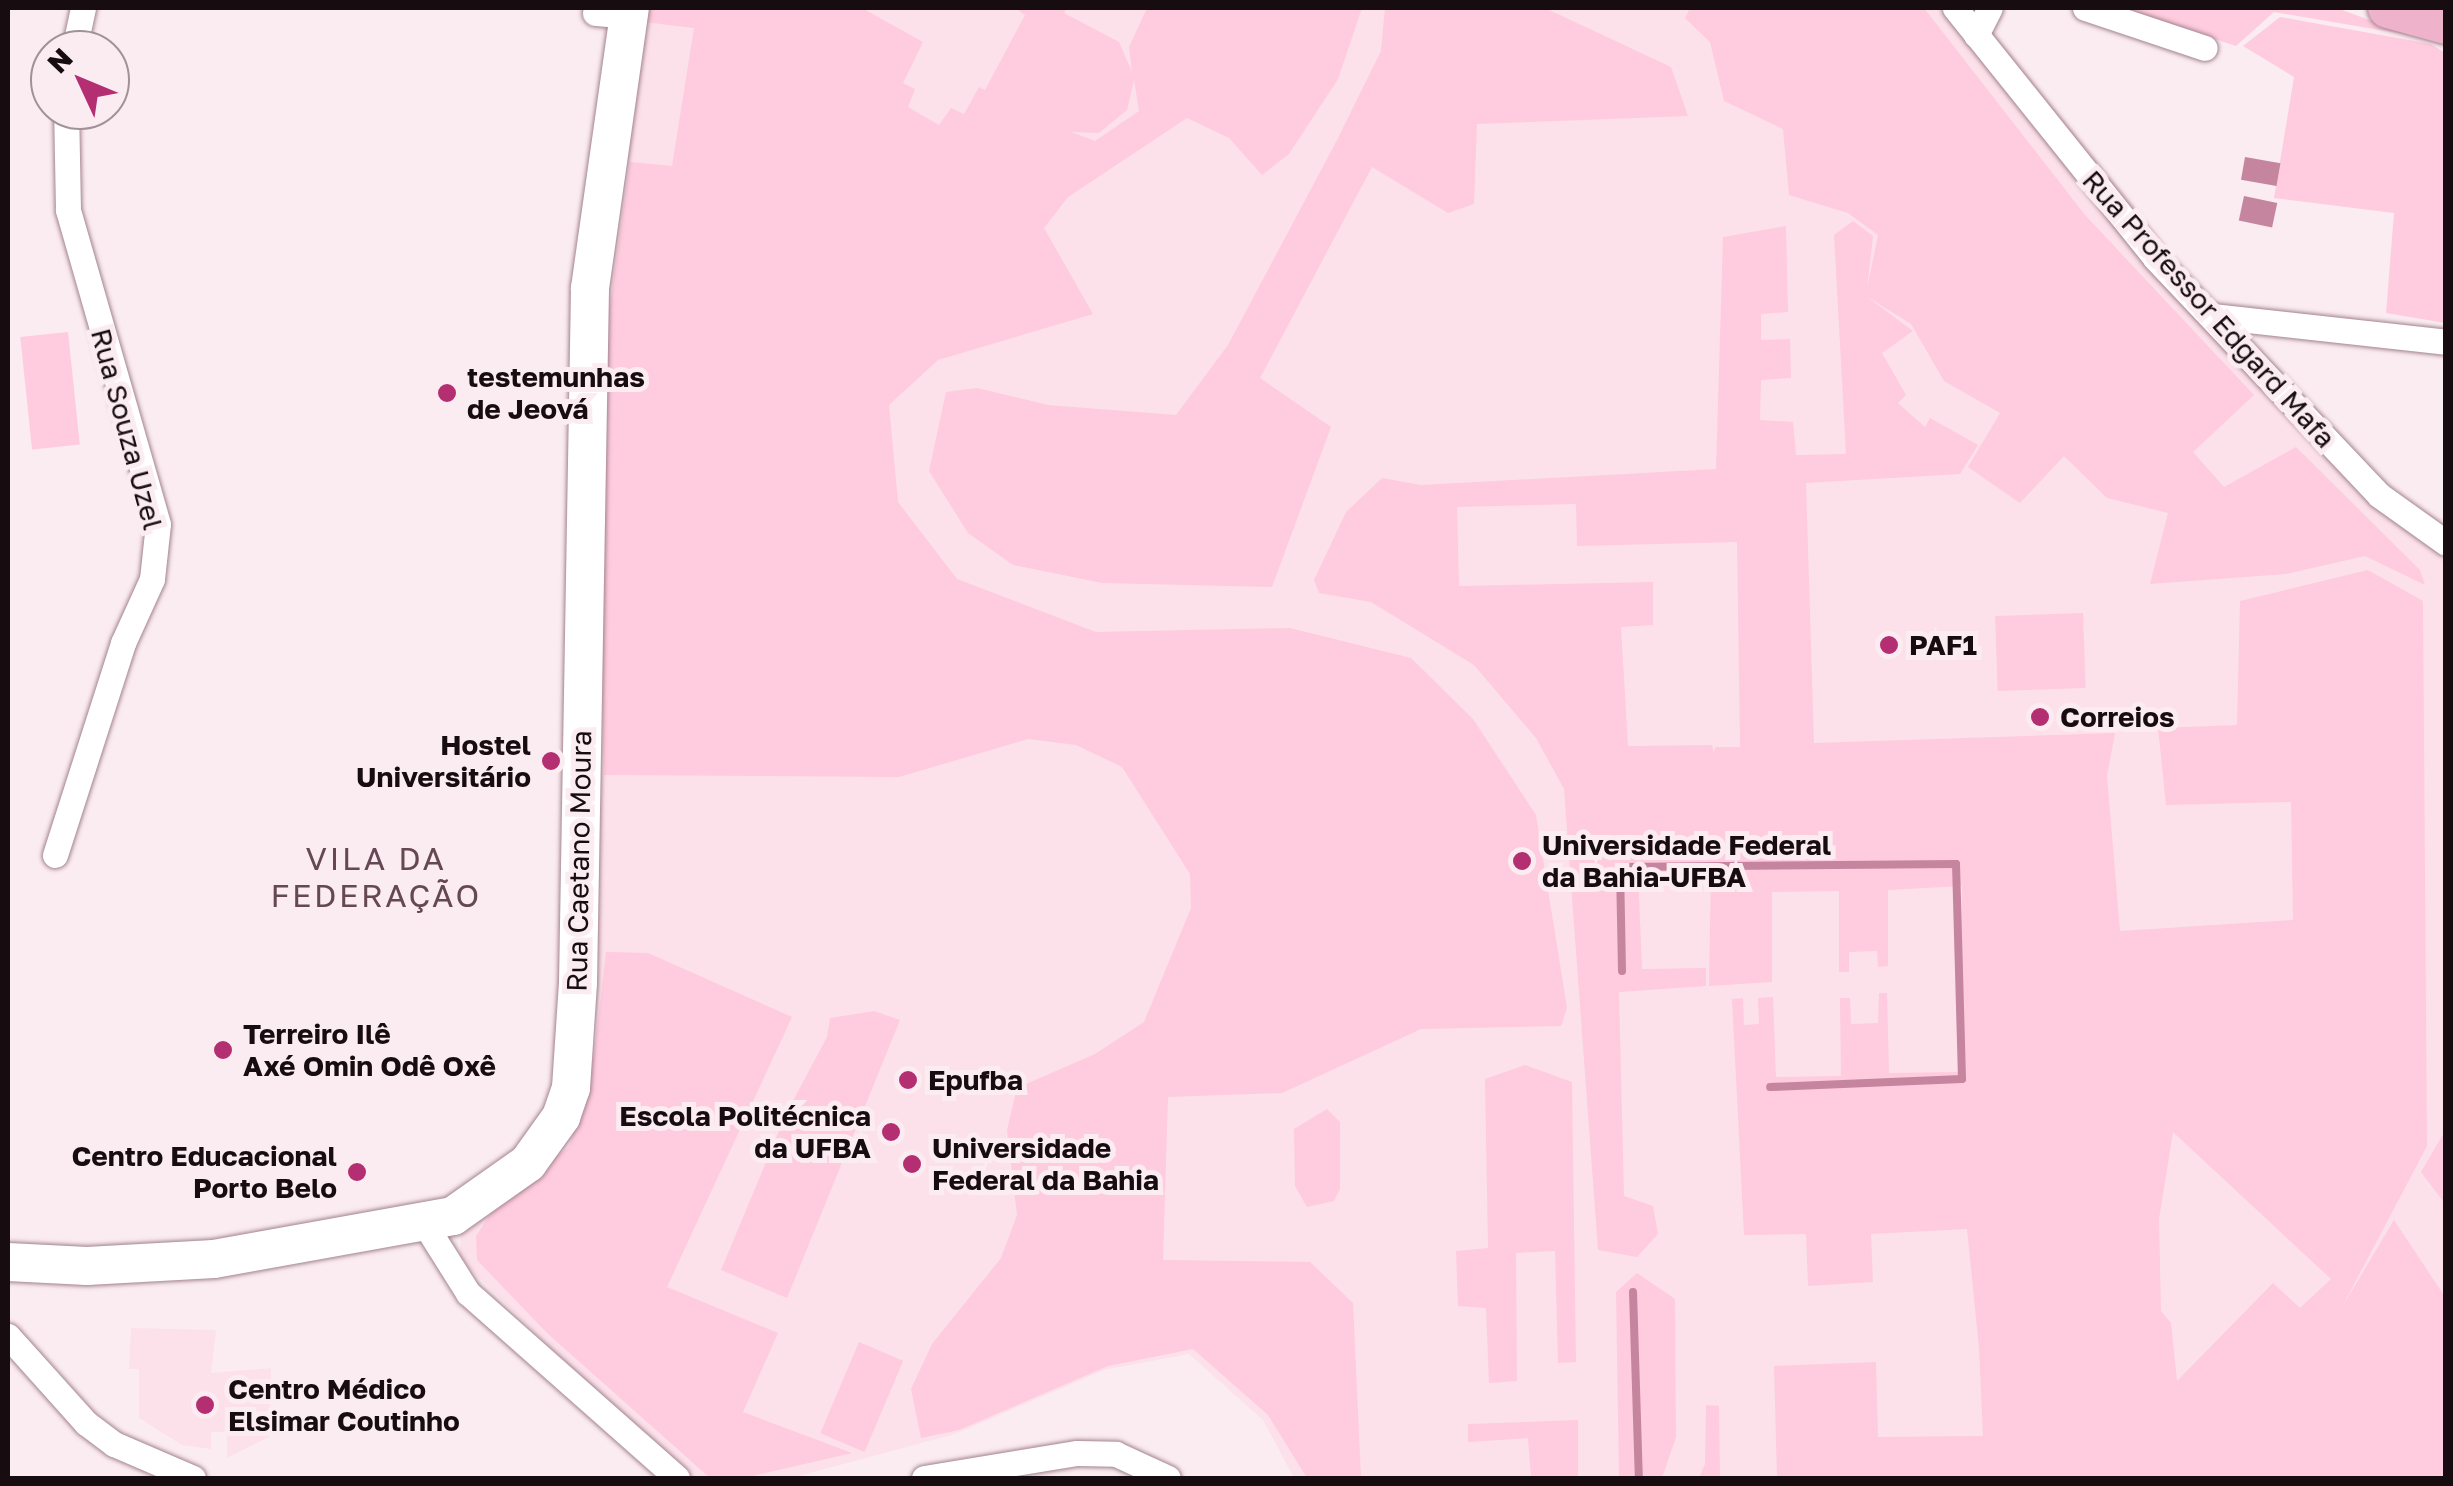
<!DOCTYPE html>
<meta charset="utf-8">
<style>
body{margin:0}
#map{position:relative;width:2453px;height:1486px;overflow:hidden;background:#fbecf1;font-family:"Golos Text",sans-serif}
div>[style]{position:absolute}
.built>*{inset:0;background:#fce1ea}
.green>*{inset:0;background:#ffcbde;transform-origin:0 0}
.water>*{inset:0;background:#c6859e;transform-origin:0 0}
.stream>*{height:8px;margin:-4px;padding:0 4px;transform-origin:4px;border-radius:4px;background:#c6859e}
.roads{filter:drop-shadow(0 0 2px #a3838f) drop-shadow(0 0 2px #a3838f)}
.street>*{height:25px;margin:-12.5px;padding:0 12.5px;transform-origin:12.5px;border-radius:12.5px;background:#fff}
.secondary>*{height:38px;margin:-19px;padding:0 19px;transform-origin:19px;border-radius:19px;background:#fff}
.primary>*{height:40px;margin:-20px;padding:0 20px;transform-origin:20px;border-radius:20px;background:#efb2cb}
.dots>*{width:28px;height:28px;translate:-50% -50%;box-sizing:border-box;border:5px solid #fbecf1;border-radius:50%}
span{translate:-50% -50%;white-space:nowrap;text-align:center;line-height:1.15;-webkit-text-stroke:10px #fbecf1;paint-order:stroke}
.street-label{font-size:28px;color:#170c10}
.poi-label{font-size:28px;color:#170c10;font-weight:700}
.left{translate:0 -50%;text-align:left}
.right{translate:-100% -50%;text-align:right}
.quarter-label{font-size:32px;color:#654853;letter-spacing:2.5px}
.frame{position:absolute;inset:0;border:10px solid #170c10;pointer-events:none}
.north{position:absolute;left:30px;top:30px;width:100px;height:100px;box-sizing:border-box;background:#fbecf1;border:2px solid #a09297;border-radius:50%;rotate:314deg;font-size:28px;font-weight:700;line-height:40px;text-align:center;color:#170c10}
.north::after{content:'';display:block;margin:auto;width:35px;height:45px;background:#b42e72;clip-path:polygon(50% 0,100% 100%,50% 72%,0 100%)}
</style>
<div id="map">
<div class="built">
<i style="clip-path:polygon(639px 8px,1973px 8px,2259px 359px,2445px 545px,2445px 1478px,1294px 1478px,1263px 1420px,1189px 1354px,1104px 1370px,955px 1434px,791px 1478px,683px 1478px,460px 1259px,461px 1231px,567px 1141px,596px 1040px,605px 310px)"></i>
<i style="clip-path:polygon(131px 1328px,216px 1330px,211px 1373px,271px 1368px,269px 1437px,227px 1458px,227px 1432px,211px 1432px,211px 1449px,182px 1445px,139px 1418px,139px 1369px,129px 1369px)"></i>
</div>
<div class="green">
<i style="clip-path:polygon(evenodd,645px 8px,862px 8px,923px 42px,903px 83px,915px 89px,908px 107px,939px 125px,951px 108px,964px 114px,979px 87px,985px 90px,1025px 15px,1015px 8px,1067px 8px,1064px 13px,1119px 42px,1132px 72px,1129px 47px,1147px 8px,1362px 8px,1338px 79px,1289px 154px,1262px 175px,1229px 138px,1187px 118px,1068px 197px,1044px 228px,1093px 314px,938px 360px,889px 405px,898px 502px,957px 579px,1096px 632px,1290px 628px,1411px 658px,1473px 719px,1536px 815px,1567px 1008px,1561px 1026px,1421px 1029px,1282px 1093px,1168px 1097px,1163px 1260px,1310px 1262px,1353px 1303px,1361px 1478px,1307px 1478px,1268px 1415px,1193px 1349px,1108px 1366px,959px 1430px,921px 1438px,911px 1389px,932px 1344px,1001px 1258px,1017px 1215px,1007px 1130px,1017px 1088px,1095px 1054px,1144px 1022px,1191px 908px,1190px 874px,1122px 767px,1076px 745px,1028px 739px,899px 777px,604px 775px,597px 398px,630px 162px,672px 166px,694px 28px,644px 22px,645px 8px,1134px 80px,1139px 111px,1095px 141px,1071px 132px,1099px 133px,1127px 110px,1134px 80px)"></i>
<i style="clip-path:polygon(1385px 8px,1545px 8px,1671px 67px,1688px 116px,1477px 124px,1474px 204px,1448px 213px,1372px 167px,1260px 378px,1331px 427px,1272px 587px,1102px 583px,1013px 565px,968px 533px,929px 471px,946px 392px,977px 388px,1048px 405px,1176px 415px,1228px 345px,1336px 142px,1381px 51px)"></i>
<i style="clip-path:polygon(evenodd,1690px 8px,1924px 8px,2085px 215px,2254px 395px,2193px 452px,2224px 487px,2296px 447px,2420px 570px,2425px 585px,2365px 556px,2286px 574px,2150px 584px,2168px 513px,2107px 498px,2064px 456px,2020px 503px,1968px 467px,2000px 413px,1944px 381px,1911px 324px,1866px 296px,1913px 331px,1882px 353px,1906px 395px,1898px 403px,1925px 427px,1930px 418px,1978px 445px,1960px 474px,1806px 483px,1814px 743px,2115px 733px,2107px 776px,2120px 931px,2293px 920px,2291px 802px,2166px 805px,2158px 728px,2237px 725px,2240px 601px,2368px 570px,2423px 601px,2427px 1146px,2341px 1309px,2394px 1220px,2445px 1297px,2445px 1478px,1777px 1478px,1774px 1366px,1876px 1362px,1878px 1437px,1983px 1436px,1979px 1348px,1967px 1229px,1871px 1234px,1873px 1282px,1808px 1286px,1806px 1234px,1744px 1235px,1732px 999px,1743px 998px,1744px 1025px,1759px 1024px,1758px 998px,1773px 997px,1776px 1077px,1841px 1076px,1840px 998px,1850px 998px,1851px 1024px,1878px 1023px,1879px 993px,1887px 993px,1889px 1073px,1958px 1072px,1962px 886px,1888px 890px,1888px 966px,1878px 967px,1877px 951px,1849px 952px,1849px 972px,1839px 972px,1839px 891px,1772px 892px,1772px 982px,1709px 986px,1711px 870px,1638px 873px,1642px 969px,1706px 968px,1706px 986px,1619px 992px,1624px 1196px,1653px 1206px,1658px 1234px,1637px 1257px,1598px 1250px,1564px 789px,1536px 738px,1474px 665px,1371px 602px,1319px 593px,1314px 580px,1346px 512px,1382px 478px,1421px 485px,1716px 469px,1723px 237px,1786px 226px,1788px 312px,1761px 314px,1761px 340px,1790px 339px,1791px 378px,1761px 380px,1760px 420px,1793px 422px,1796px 455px,1846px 454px,1834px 235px,1853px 221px,1873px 236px,1867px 289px,1878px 235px,1848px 213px,1789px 195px,1783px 129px,1724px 101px,1710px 42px,1685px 18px,1690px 8px,1576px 504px,1577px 546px,1737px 542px,1740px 747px,1715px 747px,1714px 753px,1712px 745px,1628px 746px,1621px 627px,1653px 625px,1653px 582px,1459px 586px,1457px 507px,1576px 504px,1690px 8px,2173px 1132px,2331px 1279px,2300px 1308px,2273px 1283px,2177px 1381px,2171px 1323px,2161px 1311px,2159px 1219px,2173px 1132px)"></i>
<i style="clip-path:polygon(2122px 8px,2337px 8px,2409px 35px,2274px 12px,2236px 46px)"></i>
<i style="clip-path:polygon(2280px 17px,2431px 44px,2445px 53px,2445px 323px,2386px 313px,2394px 213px,2274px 198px,2294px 77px,2243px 46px)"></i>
<i style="left:68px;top:332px;width:113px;height:48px;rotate:84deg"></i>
<i style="left:2083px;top:613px;width:75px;height:88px;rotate:88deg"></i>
<i style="clip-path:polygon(606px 952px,648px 953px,792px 1017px,667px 1287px,778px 1333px,743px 1412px,852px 1453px,744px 1478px,710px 1478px,547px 1333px,477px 1260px,476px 1236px,499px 1201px,569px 1147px,594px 1056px)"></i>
<i style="clip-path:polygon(874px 1011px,900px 1020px,787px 1298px,721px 1270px,787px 1112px,827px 1037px,830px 1018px)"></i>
<i style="clip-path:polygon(1525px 1065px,1572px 1082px,1576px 1362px,1558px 1363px,1555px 1251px,1516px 1253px,1517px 1381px,1489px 1383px,1486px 1308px,1458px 1306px,1456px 1251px,1488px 1248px,1485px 1079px)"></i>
<i style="clip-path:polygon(1327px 1109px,1340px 1122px,1340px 1189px,1334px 1201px,1307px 1207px,1295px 1186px,1294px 1129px)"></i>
<i style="clip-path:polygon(2445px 1131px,2446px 1133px,2445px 1204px,2421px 1172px)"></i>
<i style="clip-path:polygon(1637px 1273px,1675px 1299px,1676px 1437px,1662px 1478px,1619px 1478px,1616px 1292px)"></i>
<i style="left:859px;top:1342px;width:48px;height:99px;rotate:23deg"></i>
<i style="clip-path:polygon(1706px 1405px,1719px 1406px,1720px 1478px,1699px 1478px,1705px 1464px)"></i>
<i style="clip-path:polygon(1578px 1420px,1578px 1478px,1531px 1478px,1528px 1438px,1468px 1442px,1468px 1424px)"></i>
</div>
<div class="water">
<i style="left:2245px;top:157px;width:36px;height:23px;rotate:10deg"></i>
<i style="left:2244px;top:196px;width:34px;height:25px;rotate:12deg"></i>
</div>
<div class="stream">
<i style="left:1622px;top:971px;width:104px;rotate:-91.1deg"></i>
<i style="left:1620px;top:867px;width:336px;rotate:-0.5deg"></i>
<i style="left:1956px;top:864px;width:215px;rotate:88.4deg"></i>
<i style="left:1962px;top:1079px;width:192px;rotate:177.6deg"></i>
<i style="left:1633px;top:1292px;width:186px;rotate:88.2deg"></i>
</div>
<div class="roads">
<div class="street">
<i style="left:1955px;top:8px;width:320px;rotate:51.3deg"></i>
<i style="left:2155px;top:258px;width:326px;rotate:46.6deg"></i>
<i style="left:2379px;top:495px;width:82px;rotate:35.6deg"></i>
<i style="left:2085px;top:8px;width:126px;rotate:18.4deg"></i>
<i style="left:595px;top:13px;width:34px;rotate:5deg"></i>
<i style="left:1976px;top:35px;width:30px;rotate:-63deg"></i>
<i style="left:74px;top:50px;width:43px;rotate:-77.9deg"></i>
<i style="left:2212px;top:316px;width:235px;rotate:6.3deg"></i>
<i style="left:55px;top:855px;width:223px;rotate:-72.2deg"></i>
<i style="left:123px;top:643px;width:70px;rotate:-65.6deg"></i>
<i style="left:152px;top:579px;width:55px;rotate:-83.8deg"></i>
<i style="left:158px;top:524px;width:327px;rotate:-106deg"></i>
<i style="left:68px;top:210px;width:100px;rotate:-91.1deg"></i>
<i style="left:424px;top:1223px;width:83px;rotate:57.8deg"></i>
<i style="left:468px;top:1293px;width:279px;rotate:41.5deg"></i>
<i style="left:8px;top:1336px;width:117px;rotate:48.1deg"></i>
<i style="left:86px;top:1423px;width:35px;rotate:37deg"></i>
<i style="left:114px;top:1444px;width:86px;rotate:23.3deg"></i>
<i style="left:924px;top:1478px;width:155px;rotate:-9.3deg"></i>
<i style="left:1077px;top:1453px;width:39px;rotate:1deg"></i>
<i style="left:1116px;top:1454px;width:57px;rotate:24.8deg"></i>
</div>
<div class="secondary">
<i style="left:8px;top:1262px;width:79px;rotate:2.9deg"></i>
<i style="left:87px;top:1266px;width:127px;rotate:-3.2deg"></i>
<i style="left:214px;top:1259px;width:243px;rotate:-10.2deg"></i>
<i style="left:453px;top:1216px;width:92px;rotate:-35.2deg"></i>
<i style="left:528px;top:1163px;width:57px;rotate:-54.3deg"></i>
<i style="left:561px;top:1117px;width:31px;rotate:-71deg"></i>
<i style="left:571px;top:1088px;width:105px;rotate:-86.2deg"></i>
<i style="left:578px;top:983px;width:695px;rotate:-89.01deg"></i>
<i style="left:590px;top:288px;width:283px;rotate:-81.9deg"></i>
</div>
<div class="primary">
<i style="left:2388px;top:8px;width:60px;rotate:15.4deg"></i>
</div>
</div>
<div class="dots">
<i style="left:447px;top:393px;background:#b42e72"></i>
<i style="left:1889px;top:645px;background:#b42e72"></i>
<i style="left:2040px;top:717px;background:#b42e72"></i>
<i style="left:551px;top:761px;background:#b42e72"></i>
<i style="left:1522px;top:861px;background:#b42e72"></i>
<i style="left:223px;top:1050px;background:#b42e72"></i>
<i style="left:908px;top:1080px;background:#b42e72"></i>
<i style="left:891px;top:1132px;background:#b42e72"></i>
<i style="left:912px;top:1164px;background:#b42e72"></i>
<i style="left:357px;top:1172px;background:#b42e72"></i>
<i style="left:205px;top:1405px;background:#b42e72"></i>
</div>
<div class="street-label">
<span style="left:2209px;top:309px;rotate:48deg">Rua Professor Edgard Mafa</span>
<span style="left:127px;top:429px;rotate:75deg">Rua Souza Uzel</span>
<span style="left:579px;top:861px;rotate:-89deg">Rua Caetano Moura</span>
</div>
<div class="poi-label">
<span class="left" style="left:467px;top:393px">testemunhas<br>de Jeová</span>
<span class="left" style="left:1909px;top:645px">PAF1</span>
<span class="left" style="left:2060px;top:717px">Correios</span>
<span class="right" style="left:531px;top:761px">Hostel<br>Universitário</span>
<span class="left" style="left:1542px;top:861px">Universidade Federal<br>da Bahia-UFBA</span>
<span class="left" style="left:243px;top:1050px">Terreiro Ilê<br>Axé Omin Odê Oxê</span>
<span class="left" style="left:928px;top:1080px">Epufba</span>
<span class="right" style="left:871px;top:1132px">Escola Politécnica<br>da UFBA</span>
<span class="left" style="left:932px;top:1164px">Universidade<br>Federal da Bahia</span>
<span class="right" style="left:337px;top:1172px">Centro Educacional<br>Porto Belo</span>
<span class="left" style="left:228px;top:1405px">Centro Médico<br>Elsimar Coutinho</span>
</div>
<div class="quarter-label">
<span style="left:376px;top:877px">VILA DA<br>FEDERAÇÃO</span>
</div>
<div class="frame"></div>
<div class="north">N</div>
</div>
